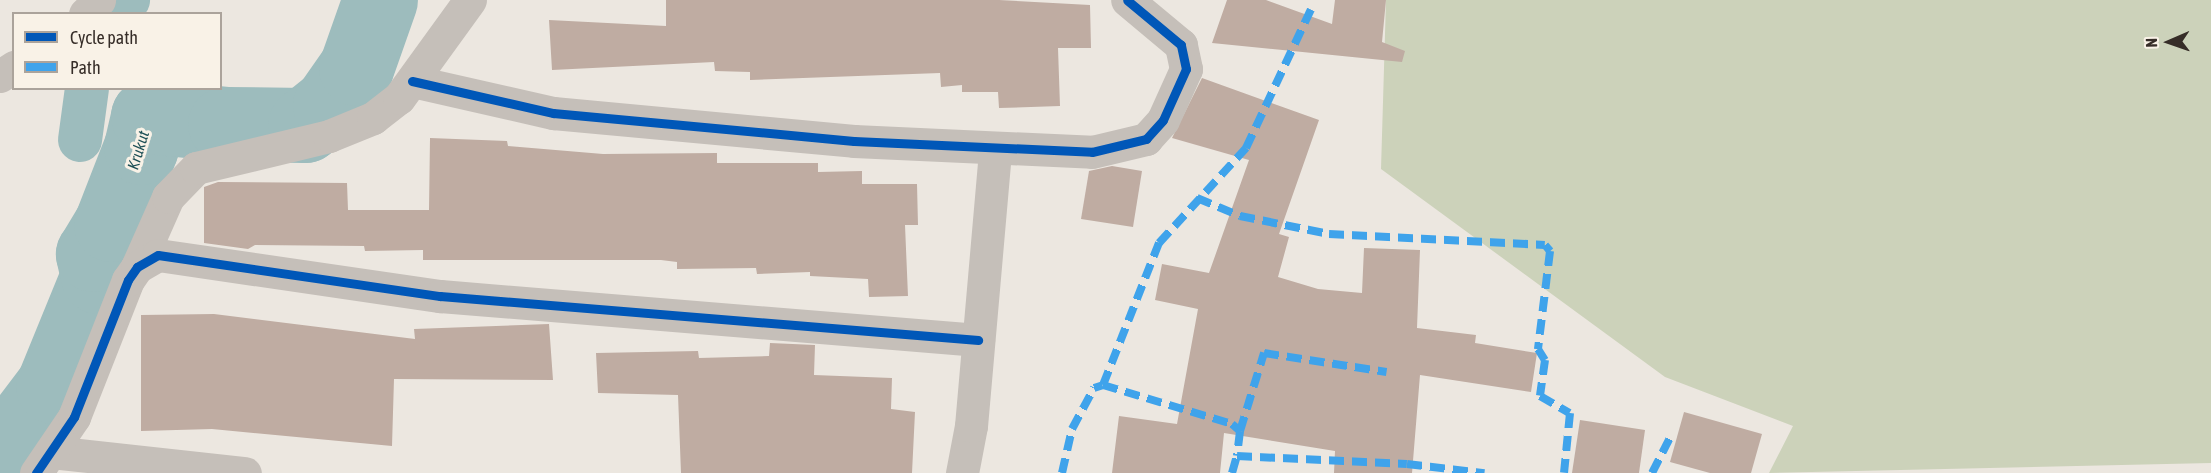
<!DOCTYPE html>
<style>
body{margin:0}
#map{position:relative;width:2211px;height:473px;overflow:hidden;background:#ece7e0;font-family:"Asap Condensed",sans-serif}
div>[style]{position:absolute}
.green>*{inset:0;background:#ccd2ba}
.canal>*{height:44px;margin:-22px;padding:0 22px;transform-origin:22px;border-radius:22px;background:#9dbcbd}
.river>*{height:75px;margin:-37.5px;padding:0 37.5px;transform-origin:37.5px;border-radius:37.5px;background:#9dbcbd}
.building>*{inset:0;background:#bfaca2}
.street>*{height:33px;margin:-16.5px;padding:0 16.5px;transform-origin:16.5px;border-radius:16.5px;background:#c5bfb9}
.quiet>*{height:8px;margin-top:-4px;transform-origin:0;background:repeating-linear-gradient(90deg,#3fa3eb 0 15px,transparent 0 23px)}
.cycleway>*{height:9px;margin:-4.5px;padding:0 4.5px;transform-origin:4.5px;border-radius:4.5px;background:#0057b8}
span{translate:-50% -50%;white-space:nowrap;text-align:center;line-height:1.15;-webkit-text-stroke:6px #f9f2e7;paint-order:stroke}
.water-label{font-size:16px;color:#1e5056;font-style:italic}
.legend{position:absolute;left:12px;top:12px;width:210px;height:78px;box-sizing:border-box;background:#f9f2e7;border:2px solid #aba39b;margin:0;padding:8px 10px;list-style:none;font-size:18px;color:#362d28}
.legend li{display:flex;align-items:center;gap:12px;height:30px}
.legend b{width:30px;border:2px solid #aba39b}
.north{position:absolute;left:2139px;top:12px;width:60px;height:60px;-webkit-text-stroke:4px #f9f2e7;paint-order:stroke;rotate:268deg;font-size:16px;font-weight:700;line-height:24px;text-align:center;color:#362d28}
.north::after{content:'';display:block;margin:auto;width:21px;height:27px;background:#362d28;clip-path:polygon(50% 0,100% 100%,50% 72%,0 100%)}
</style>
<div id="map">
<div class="green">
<i style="clip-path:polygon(1386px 0,2211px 0,2211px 463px,1769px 473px,1793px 426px,1665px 377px,1381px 169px)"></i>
</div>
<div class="canal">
<i style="left:117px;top:14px;width:18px;rotate:-52deg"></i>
<i style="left:80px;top:140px;width:52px;rotate:-82.3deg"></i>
</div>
<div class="river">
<i style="left:0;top:456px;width:88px;rotate:-52.9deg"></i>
<i style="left:53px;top:386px;width:119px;rotate:-67.8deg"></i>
<i style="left:98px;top:276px;width:23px;rotate:-103deg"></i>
<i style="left:93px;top:254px;width:35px;rotate:-59deg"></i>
<i style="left:111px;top:224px;width:83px;rotate:-68.7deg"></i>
<i style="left:141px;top:147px;width:32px;rotate:-77deg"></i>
<i style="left:148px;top:116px;width:77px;rotate:5.9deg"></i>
<i style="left:225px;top:124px;width:80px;rotate:0.7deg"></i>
<i style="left:305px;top:125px;width:32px;rotate:-39deg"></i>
<i style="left:330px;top:105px;width:45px;rotate:-54.9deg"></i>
<i style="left:356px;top:68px;width:72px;rotate:-70.6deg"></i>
</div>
<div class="building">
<i style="clip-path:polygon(666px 0,999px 0,1090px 5px,1091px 48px,1058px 48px,1060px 106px,999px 108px,998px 92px,962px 92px,962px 85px,941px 87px,940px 73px,750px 80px,750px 72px,715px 71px,714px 62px,552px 70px,549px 20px,666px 26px)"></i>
<i style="clip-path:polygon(1227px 0,1266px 0,1332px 24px,1335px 0,1386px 0,1382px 42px,1405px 51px,1402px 62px,1212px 43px)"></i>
<i style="clip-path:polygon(1202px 78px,1319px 120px,1279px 234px,1289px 237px,1278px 277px,1318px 289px,1362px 293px,1364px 248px,1420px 250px,1417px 328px,1476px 335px,1475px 343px,1537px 353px,1531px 392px,1420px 375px,1412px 473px,1334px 473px,1335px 451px,1224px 433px,1220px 473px,1112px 473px,1119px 416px,1177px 424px,1198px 309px,1155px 300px,1162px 264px,1209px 273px,1249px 160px,1172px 138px)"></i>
<i style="clip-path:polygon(430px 138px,507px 141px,508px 146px,603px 154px,717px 153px,717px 163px,818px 163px,818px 172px,862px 171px,862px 184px,917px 184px,918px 225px,905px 225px,908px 296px,869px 297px,868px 279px,810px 276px,810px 272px,757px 274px,756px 268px,677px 269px,677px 262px,661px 260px,423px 260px,423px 250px,365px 251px,364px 246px,255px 245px,248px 249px,204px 243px,204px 187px,218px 182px,347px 183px,348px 210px,429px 210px)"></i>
<i style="clip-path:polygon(1112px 166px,1142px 171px,1133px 227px,1081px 219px,1089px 171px)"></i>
<i style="clip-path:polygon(214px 314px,415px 339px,414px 329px,549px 324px,553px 380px,394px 379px,392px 446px,212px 429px,141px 431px,141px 315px)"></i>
<i style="clip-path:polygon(770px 343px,815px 345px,814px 375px,892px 378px,891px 409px,915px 412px,912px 473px,681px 473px,678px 395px,598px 393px,596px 353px,698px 351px,699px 358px,769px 356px)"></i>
<i style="clip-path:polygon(1684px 412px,1762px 434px,1751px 473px,1710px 473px,1670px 462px)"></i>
<i style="clip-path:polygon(1580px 420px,1645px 430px,1639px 473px,1572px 473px)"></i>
</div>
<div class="street">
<i style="left:85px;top:14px;width:20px;rotate:-45deg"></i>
<i style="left:0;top:76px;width:17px;rotate:-33deg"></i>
<i style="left:412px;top:81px;width:145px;rotate:12.8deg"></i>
<i style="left:553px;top:113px;width:302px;rotate:5.3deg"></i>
<i style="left:854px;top:141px;width:238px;rotate:2.6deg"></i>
<i style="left:1092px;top:152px;width:56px;rotate:-13.5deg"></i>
<i style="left:1146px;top:139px;width:25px;rotate:-48deg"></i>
<i style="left:1163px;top:120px;width:56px;rotate:-65.7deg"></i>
<i style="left:1186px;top:69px;width:25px;rotate:-102deg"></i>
<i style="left:1181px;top:45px;width:70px;rotate:-140.2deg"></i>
<i style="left:137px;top:267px;width:77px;rotate:-66.1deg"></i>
<i style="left:168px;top:197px;width:40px;rotate:-46deg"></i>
<i style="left:196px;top:168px;width:137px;rotate:-13.5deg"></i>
<i style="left:329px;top:136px;width:48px;rotate:-22.2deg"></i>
<i style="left:373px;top:118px;width:33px;rotate:-38deg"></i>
<i style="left:399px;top:98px;width:121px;rotate:-54.1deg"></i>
<i style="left:51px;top:452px;width:195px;rotate:6.2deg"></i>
<i style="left:36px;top:473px;width:68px;rotate:-55.8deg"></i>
<i style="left:74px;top:417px;width:147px;rotate:-68.5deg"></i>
<i style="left:128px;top:280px;width:16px;rotate:-55deg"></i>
<i style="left:137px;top:267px;width:24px;rotate:-30deg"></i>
<i style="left:158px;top:255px;width:285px;rotate:8.3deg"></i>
<i style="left:440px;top:296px;width:540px;rotate:4.68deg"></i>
<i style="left:962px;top:473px;width:48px;rotate:-79.2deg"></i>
<i style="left:971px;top:426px;width:277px;rotate:-85deg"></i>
</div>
<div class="quiet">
<i style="left:1197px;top:198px;width:47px;rotate:22.7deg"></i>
<i style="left:1240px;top:216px;width:91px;rotate:11.4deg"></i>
<i style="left:1329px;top:234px;width:216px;rotate:2.9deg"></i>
<i style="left:1545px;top:245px;width:8px;rotate:50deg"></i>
<i style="left:1550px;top:251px;width:99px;rotate:97deg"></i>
<i style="left:1538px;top:349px;width:13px;rotate:58deg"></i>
<i style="left:1545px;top:360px;width:36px;rotate:98deg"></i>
<i style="left:1540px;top:396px;width:34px;rotate:30deg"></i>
<i style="left:1570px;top:413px;width:60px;rotate:95.7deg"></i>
<i style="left:1103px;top:385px;width:153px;rotate:-68.5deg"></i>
<i style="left:1159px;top:243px;width:129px;rotate:-47.5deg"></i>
<i style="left:1246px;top:148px;width:153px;rotate:-64.9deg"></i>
<i style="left:1240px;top:431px;width:82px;rotate:-72.9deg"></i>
<i style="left:1264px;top:353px;width:124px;rotate:8.8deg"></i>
<i style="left:1062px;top:473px;width:45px;rotate:-77.2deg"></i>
<i style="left:1072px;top:429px;width:47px;rotate:-61.8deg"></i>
<i style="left:1094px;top:388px;width:9px;rotate:-18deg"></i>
<i style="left:1103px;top:385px;width:135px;rotate:16.8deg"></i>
<i style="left:1232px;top:424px;width:11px;rotate:41deg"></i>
<i style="left:1240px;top:431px;width:25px;rotate:97deg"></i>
<i style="left:1237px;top:456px;width:170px;rotate:2.7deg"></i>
<i style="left:1407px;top:464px;width:78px;rotate:6.7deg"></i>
<i style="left:1232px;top:473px;width:18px;rotate:-74deg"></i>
<i style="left:1652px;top:473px;width:39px;rotate:-63deg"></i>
</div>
<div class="cycleway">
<i style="left:412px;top:81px;width:145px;rotate:12.8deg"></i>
<i style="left:553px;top:113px;width:302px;rotate:5.3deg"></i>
<i style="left:854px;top:141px;width:238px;rotate:2.6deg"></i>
<i style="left:1092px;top:152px;width:56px;rotate:-13.5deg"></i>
<i style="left:1146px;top:139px;width:25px;rotate:-48deg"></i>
<i style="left:1163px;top:120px;width:56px;rotate:-65.7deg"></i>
<i style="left:1186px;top:69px;width:25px;rotate:-102deg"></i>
<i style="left:1181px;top:45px;width:70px;rotate:-140.2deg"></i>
<i style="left:36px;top:473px;width:68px;rotate:-55.8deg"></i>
<i style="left:74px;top:417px;width:147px;rotate:-68.5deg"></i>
<i style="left:128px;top:280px;width:16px;rotate:-55deg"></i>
<i style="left:137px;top:267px;width:24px;rotate:-30deg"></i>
<i style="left:158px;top:255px;width:285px;rotate:8.3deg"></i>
<i style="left:440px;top:296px;width:540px;rotate:4.68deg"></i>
</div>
<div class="water-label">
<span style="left:138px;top:150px;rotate:-73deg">Krukut</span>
</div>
<ul class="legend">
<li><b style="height:8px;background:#0057b8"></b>Cycle path</li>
<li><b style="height:8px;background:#3fa3eb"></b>Path</li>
</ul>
<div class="north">N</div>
</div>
